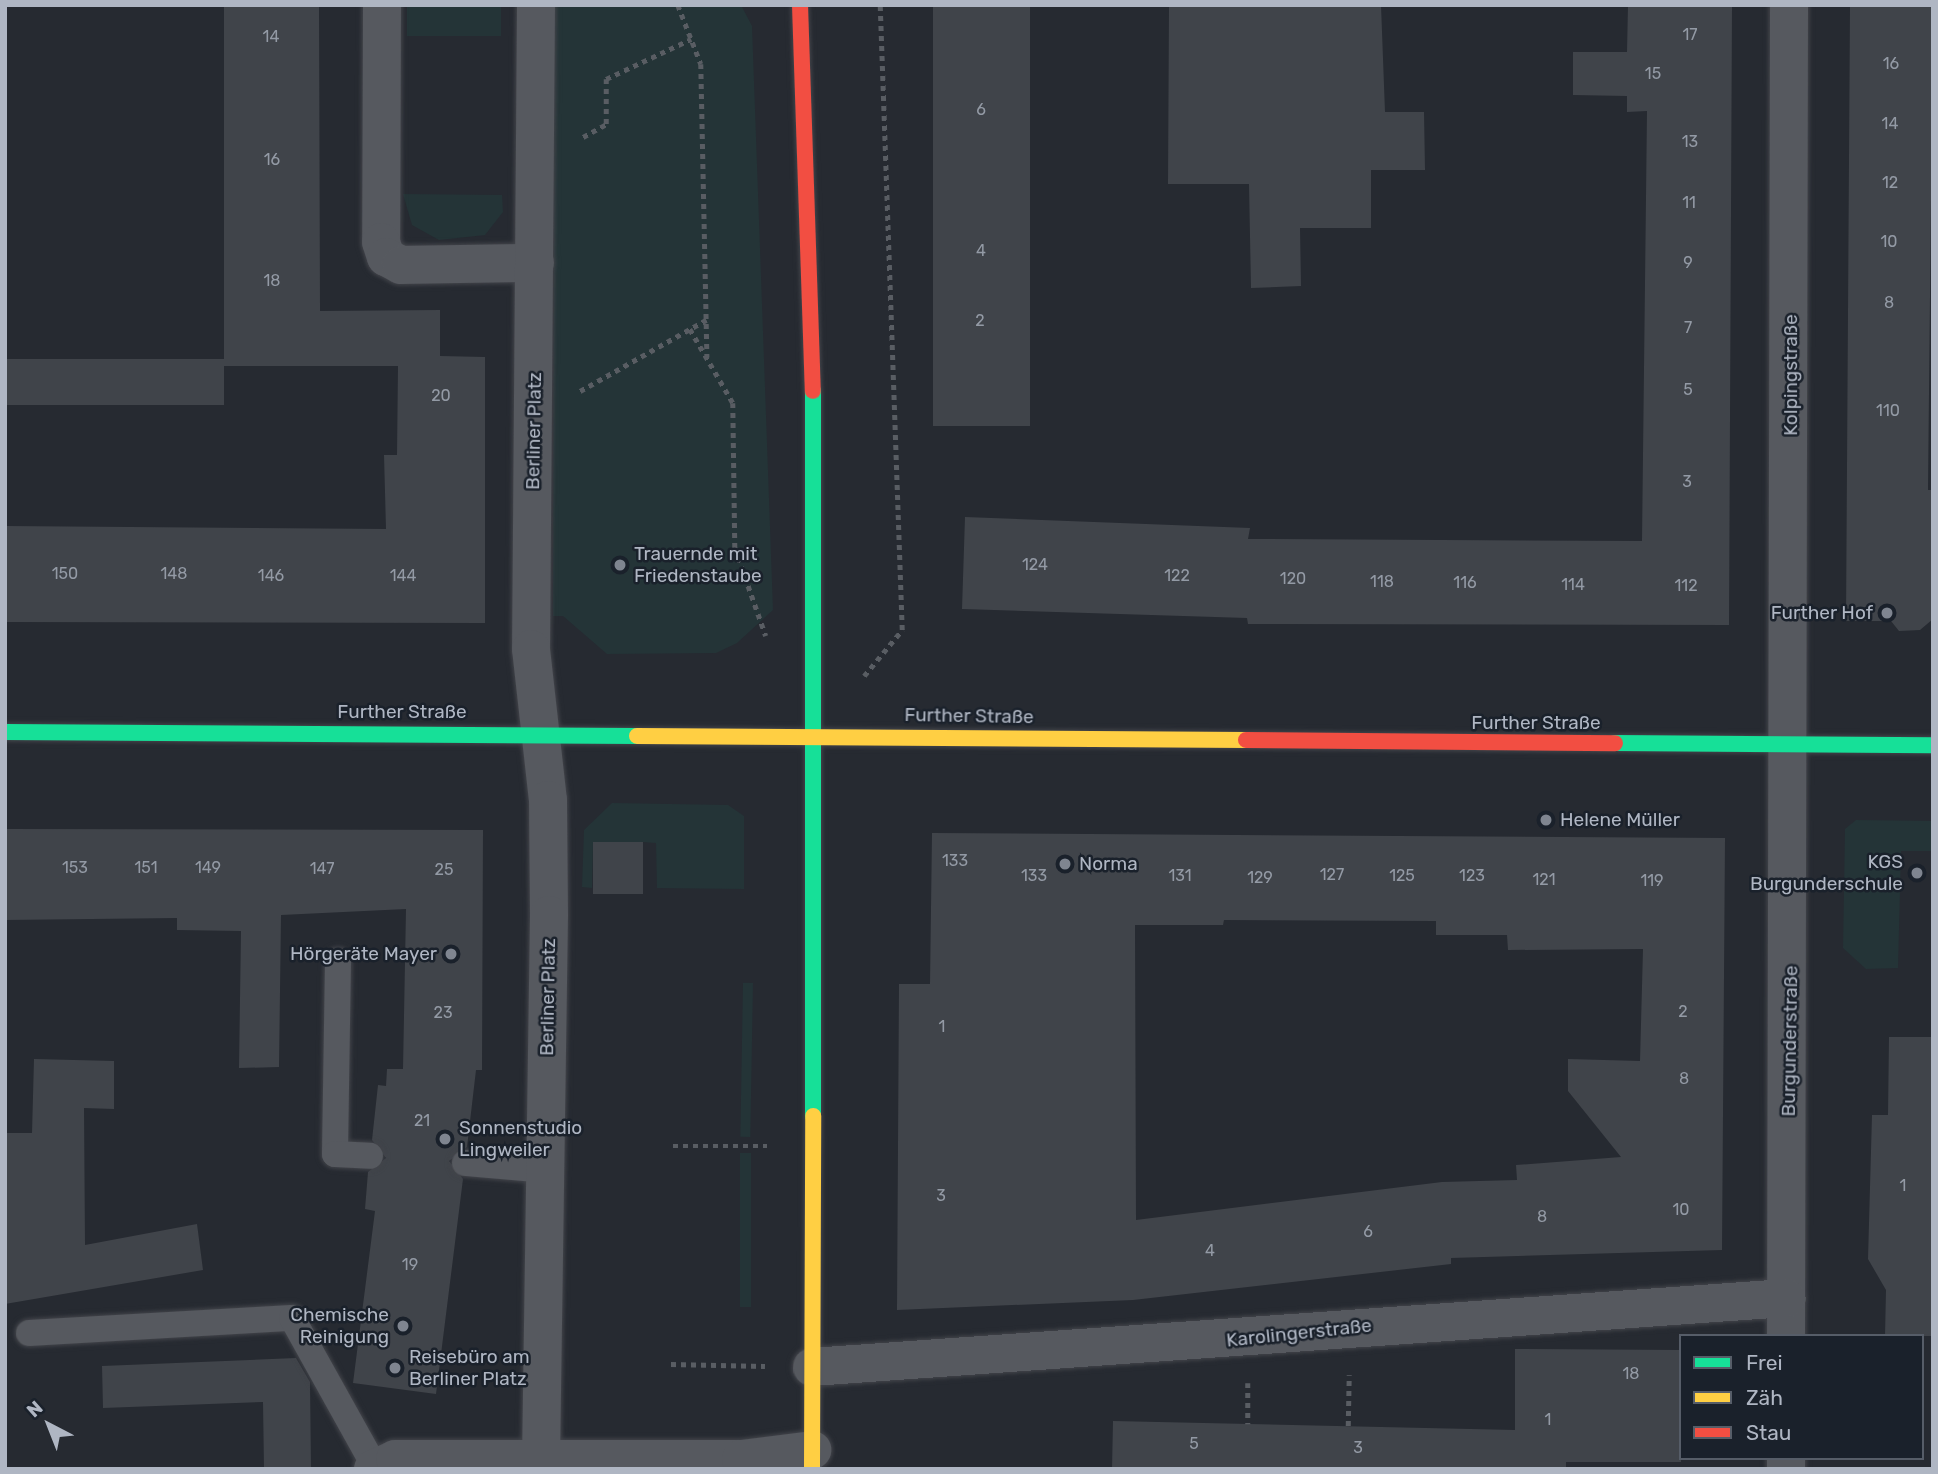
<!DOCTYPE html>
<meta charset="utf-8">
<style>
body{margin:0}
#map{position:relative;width:1938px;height:1474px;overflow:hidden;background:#262a31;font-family:Rubik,sans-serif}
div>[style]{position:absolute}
.green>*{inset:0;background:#243437;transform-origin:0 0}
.building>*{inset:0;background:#40444a;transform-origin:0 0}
.path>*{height:4.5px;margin-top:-2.25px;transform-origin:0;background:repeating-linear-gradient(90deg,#595d63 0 5px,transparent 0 10px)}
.roads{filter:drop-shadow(0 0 2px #42444a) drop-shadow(0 0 2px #42444a)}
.lane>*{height:26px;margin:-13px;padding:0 13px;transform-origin:13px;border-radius:13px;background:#56595f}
.street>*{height:38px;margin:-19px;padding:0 19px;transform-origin:19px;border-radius:19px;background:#56595f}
.fast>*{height:16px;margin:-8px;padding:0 8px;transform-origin:8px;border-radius:8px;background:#16e098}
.slow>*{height:16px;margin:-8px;padding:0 8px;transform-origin:8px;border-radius:8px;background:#ffcf43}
.jam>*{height:16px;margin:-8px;padding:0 8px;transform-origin:8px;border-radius:8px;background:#f24e42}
.dots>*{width:19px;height:19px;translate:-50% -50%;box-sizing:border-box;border:4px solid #1a212b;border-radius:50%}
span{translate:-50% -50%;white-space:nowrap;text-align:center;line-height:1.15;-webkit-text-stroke:5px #1a212b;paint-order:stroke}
.number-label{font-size:16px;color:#939aa5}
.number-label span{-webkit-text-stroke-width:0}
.street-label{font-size:19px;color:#afb6c3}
.poi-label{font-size:19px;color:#afb6c3}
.left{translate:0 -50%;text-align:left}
.right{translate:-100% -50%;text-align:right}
.frame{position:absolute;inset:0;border:7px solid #afb6c3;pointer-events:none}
.legend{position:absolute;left:1679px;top:1334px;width:245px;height:126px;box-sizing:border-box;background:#1a212b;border:2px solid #565d68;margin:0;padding:9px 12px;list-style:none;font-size:21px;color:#afb6c3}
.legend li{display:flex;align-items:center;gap:14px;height:35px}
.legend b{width:35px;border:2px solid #565d68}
.north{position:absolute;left:14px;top:1390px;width:70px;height:70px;-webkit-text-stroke:5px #1a212b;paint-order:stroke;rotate:318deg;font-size:19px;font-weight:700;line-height:28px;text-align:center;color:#afb6c3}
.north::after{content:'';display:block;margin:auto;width:24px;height:32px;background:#afb6c3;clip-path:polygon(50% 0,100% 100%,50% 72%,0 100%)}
</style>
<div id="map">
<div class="green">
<i style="left:407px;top:5px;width:94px;height:31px"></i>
<i style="clip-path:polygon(554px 5px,741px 5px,752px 26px,773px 610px,737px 643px,716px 653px,607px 654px,563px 616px,553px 616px)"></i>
<i style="clip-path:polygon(403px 194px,502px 195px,503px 212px,485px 235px,439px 240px,412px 225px)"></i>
<i style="clip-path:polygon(612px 803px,728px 805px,744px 816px,744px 889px,657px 888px,656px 843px,643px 842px,593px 842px,592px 888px,582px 887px,584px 830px)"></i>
<i style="clip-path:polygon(1856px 820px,1933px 821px,1933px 851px,1901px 851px,1898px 968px,1866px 969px,1843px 948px,1845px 829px)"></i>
<i style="left:753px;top:983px;width:154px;height:10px;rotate:91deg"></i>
<i style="left:740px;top:1153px;width:11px;height:154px"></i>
</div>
<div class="building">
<i style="clip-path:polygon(224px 5px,319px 5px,320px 311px,440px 310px,440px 356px,485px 357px,485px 623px,5px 622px,5px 526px,386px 529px,384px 455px,397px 455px,398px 366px,224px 366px)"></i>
<i style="left:933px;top:5px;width:97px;height:421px"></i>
<i style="clip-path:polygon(1169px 5px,1381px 5px,1385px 112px,1424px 112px,1425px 170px,1371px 170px,1371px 228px,1300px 228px,1301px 286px,1251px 288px,1249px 184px,1168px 184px)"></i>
<i style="clip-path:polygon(1628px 5px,1732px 5px,1729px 625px,1248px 624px,1247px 618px,962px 609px,965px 517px,1250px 528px,1248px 539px,1642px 541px,1647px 111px,1627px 112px,1627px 96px,1573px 95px,1573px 52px,1627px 52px)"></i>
<i style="clip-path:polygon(1850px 5px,1933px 5px,1928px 490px,1933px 490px,1933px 619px,1920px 630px,1899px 631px,1891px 621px,1846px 621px)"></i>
<i style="left:224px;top:359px;width:46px;height:219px;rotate:90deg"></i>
<i style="clip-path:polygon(5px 829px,483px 830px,482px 1070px,476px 1070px,467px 1147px,449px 1161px,463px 1179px,436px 1394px,353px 1383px,375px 1211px,365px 1209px,368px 1172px,386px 1158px,372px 1140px,378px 1085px,386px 1086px,387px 1069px,403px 1069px,406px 909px,281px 915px,279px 1067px,239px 1068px,241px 931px,177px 930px,177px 918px,5px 920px)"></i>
<i style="clip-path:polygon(evenodd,932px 833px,1725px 838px,1722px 1250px,1451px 1258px,1451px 1264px,1133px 1300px,897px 1310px,899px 984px,930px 984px,932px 833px,1224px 920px,1436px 921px,1436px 935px,1507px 935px,1508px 950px,1643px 949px,1640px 1061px,1568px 1059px,1568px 1091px,1621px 1157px,1516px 1165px,1517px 1180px,1442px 1182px,1136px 1220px,1135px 925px,1223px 925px,1224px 920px)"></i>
<i style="left:593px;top:842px;width:50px;height:52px"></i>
<i style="clip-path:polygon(1889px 1037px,1933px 1037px,1933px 1336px,1885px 1336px,1886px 1290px,1868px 1259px,1872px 1115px,1888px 1115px)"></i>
<i style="clip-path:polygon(34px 1059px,114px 1061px,114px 1109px,84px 1108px,85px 1245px,197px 1224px,203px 1270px,5px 1304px,5px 1133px,32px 1133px)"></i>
<i style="clip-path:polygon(1515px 1349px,1681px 1350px,1681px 1462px,1566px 1462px,1566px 1469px,1112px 1469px,1113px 1421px,1515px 1430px)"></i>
<i style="clip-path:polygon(296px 1358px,310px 1382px,311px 1469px,264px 1469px,263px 1402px,103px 1408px,102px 1366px)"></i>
</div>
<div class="path">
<i style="left:678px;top:5px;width:63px;rotate:68.7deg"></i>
<i style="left:701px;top:64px;width:293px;rotate:88.8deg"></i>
<i style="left:583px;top:137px;width:26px;rotate:-29deg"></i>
<i style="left:606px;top:124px;width:45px;rotate:-90deg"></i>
<i style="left:606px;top:79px;width:94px;rotate:-25.2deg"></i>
<i style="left:690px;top:329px;width:86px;rotate:59.8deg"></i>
<i style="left:733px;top:403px;width:145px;rotate:89.2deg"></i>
<i style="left:735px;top:548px;width:93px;rotate:70.6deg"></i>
<i style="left:580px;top:391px;width:145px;rotate:-29.4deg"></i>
<i style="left:864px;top:676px;width:60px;rotate:-50.4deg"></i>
<i style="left:902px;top:630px;width:625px;rotate:-92.02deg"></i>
<i style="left:673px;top:1146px;width:94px"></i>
<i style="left:671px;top:1364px;width:94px;rotate:1.2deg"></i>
<i style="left:1248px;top:1383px;width:41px;rotate:90deg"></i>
<i style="left:1348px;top:1426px;width:51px;rotate:-88.9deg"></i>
</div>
<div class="roads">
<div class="lane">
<i style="left:338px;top:961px;width:193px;rotate:90.9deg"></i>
<i style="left:335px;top:1154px;width:35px;rotate:3deg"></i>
<i style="left:465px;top:1163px;width:81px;rotate:4.9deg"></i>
<i style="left:29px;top:1333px;width:263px;rotate:-3.3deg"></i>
<i style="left:292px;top:1318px;width:171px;rotate:60.9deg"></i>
</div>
<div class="street">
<i style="left:382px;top:5px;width:237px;rotate:90.2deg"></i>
<i style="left:381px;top:242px;width:16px;rotate:72deg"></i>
<i style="left:386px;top:257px;width:17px;rotate:28deg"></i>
<i style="left:401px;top:265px;width:134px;rotate:-0.9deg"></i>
<i style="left:536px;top:5px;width:644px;rotate:90.44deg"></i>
<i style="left:531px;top:649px;width:152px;rotate:83.6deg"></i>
<i style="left:548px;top:800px;width:115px;rotate:89.5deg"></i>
<i style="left:549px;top:915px;width:545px;rotate:90.84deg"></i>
<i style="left:1786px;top:1336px;width:1331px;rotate:-89.87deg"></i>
<i style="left:812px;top:1367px;width:977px;rotate:-4.05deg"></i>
<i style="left:373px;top:1469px;width:24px;rotate:-24deg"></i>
<i style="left:395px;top:1459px;width:346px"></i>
<i style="left:741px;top:1459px;width:72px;rotate:-7.2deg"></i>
<i style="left:1786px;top:1469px;width:11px;rotate:-90deg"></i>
</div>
<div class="fast">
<i style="left:813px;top:391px;width:725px;rotate:90deg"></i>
<i style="left:5px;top:732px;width:632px;rotate:0.36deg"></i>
<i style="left:1615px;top:743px;width:318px;rotate:0.4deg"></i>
</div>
<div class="slow">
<i style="left:637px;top:736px;width:609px;rotate:0.38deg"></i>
<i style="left:812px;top:1469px;width:353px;rotate:-89.8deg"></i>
</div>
<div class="jam">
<i style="left:800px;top:5px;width:386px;rotate:88.1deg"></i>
<i style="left:1246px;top:740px;width:369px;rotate:0.5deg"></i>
</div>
</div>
<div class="dots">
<i style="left:620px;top:565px;background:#7f8590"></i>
<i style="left:1887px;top:613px;background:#7f8590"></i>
<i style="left:1546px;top:820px;background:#7f8590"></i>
<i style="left:1065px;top:864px;background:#7f8590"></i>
<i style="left:1917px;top:873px;background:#7f8590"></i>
<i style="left:451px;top:954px;background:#7f8590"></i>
<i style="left:445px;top:1139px;background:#7f8590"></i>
<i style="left:403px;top:1326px;background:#7f8590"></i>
<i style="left:395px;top:1368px;background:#7f8590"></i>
</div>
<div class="number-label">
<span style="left:1690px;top:35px">17</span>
<span style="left:271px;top:37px">14</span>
<span style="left:1891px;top:64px">16</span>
<span style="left:1653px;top:74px">15</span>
<span style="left:981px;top:110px">6</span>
<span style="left:1890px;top:124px">14</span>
<span style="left:1690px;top:142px">13</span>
<span style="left:272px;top:160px">16</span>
<span style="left:1890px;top:183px">12</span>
<span style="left:1689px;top:203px">11</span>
<span style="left:1889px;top:242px">10</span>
<span style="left:981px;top:251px">4</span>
<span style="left:1688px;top:263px">9</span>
<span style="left:272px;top:281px">18</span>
<span style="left:1889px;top:303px">8</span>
<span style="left:980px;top:321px">2</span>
<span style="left:1688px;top:328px">7</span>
<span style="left:1688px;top:390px">5</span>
<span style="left:441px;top:396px">20</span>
<span style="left:1888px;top:411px">110</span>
<span style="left:1687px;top:482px">3</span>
<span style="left:1035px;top:565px">124</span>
<span style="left:65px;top:574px">150</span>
<span style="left:174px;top:574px">148</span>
<span style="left:271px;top:576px">146</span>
<span style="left:403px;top:576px">144</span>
<span style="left:1177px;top:576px">122</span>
<span style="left:1293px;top:579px">120</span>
<span style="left:1382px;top:582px">118</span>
<span style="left:1465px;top:583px">116</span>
<span style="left:1573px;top:585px">114</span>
<span style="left:1686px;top:586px">112</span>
<span style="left:955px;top:861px">133</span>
<span style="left:75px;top:868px">153</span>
<span style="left:146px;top:868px">151</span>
<span style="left:208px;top:868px">149</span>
<span style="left:322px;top:869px">147</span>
<span style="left:444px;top:870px">25</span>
<span style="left:1332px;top:875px">127</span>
<span style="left:1034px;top:876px">133</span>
<span style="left:1180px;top:876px">131</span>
<span style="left:1402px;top:876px">125</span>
<span style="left:1472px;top:876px">123</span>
<span style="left:1260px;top:878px">129</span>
<span style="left:1544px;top:880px">121</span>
<span style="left:1652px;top:881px">119</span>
<span style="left:1683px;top:1012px">2</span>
<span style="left:443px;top:1013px">23</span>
<span style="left:942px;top:1027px">1</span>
<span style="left:1684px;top:1079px">8</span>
<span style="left:422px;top:1121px">21</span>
<span style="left:1903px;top:1186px">1</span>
<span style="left:941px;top:1196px">3</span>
<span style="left:1681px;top:1210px">10</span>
<span style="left:1542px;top:1217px">8</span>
<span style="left:1368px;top:1232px">6</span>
<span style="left:1210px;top:1251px">4</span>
<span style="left:410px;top:1265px">19</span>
<span style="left:1631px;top:1374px">18</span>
<span style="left:1548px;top:1420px">1</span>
<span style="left:1194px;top:1444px">5</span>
<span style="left:1358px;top:1448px">3</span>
</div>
<div class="street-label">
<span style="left:1791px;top:375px;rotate:-90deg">Kolpingstraße</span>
<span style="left:534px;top:431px;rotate:-89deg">Berliner Platz</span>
<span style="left:402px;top:712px">Further Straße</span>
<span style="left:969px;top:716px;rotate:1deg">Further Straße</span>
<span style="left:1536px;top:723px">Further Straße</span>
<span style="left:548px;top:997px;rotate:-89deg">Berliner Platz</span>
<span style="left:1790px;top:1041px;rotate:-89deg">Burgunderstraße</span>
<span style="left:1299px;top:1333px;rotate:-6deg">Karolingerstraße</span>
</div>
<div class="poi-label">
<span class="left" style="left:634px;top:565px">Trauernde mit<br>Friedenstaube</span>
<span class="right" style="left:1873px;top:613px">Further Hof</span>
<span class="left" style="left:1560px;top:820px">Helene Müller</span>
<span class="right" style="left:1903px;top:873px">KGS<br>Burgunderschule</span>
<span class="left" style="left:1079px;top:864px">Norma</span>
<span class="right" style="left:437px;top:954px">Hörgeräte Mayer</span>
<span class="left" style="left:459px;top:1139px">Sonnenstudio<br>Lingweiler</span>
<span class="right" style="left:389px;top:1326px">Chemische<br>Reinigung</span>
<span class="left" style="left:409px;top:1368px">Reisebüro am<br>Berliner Platz</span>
</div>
<div class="frame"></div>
<ul class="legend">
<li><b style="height:9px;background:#16e098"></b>Frei</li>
<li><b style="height:9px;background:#ffcf43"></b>Zäh</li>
<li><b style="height:9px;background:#f24e42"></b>Stau</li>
</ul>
<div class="north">N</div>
</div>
